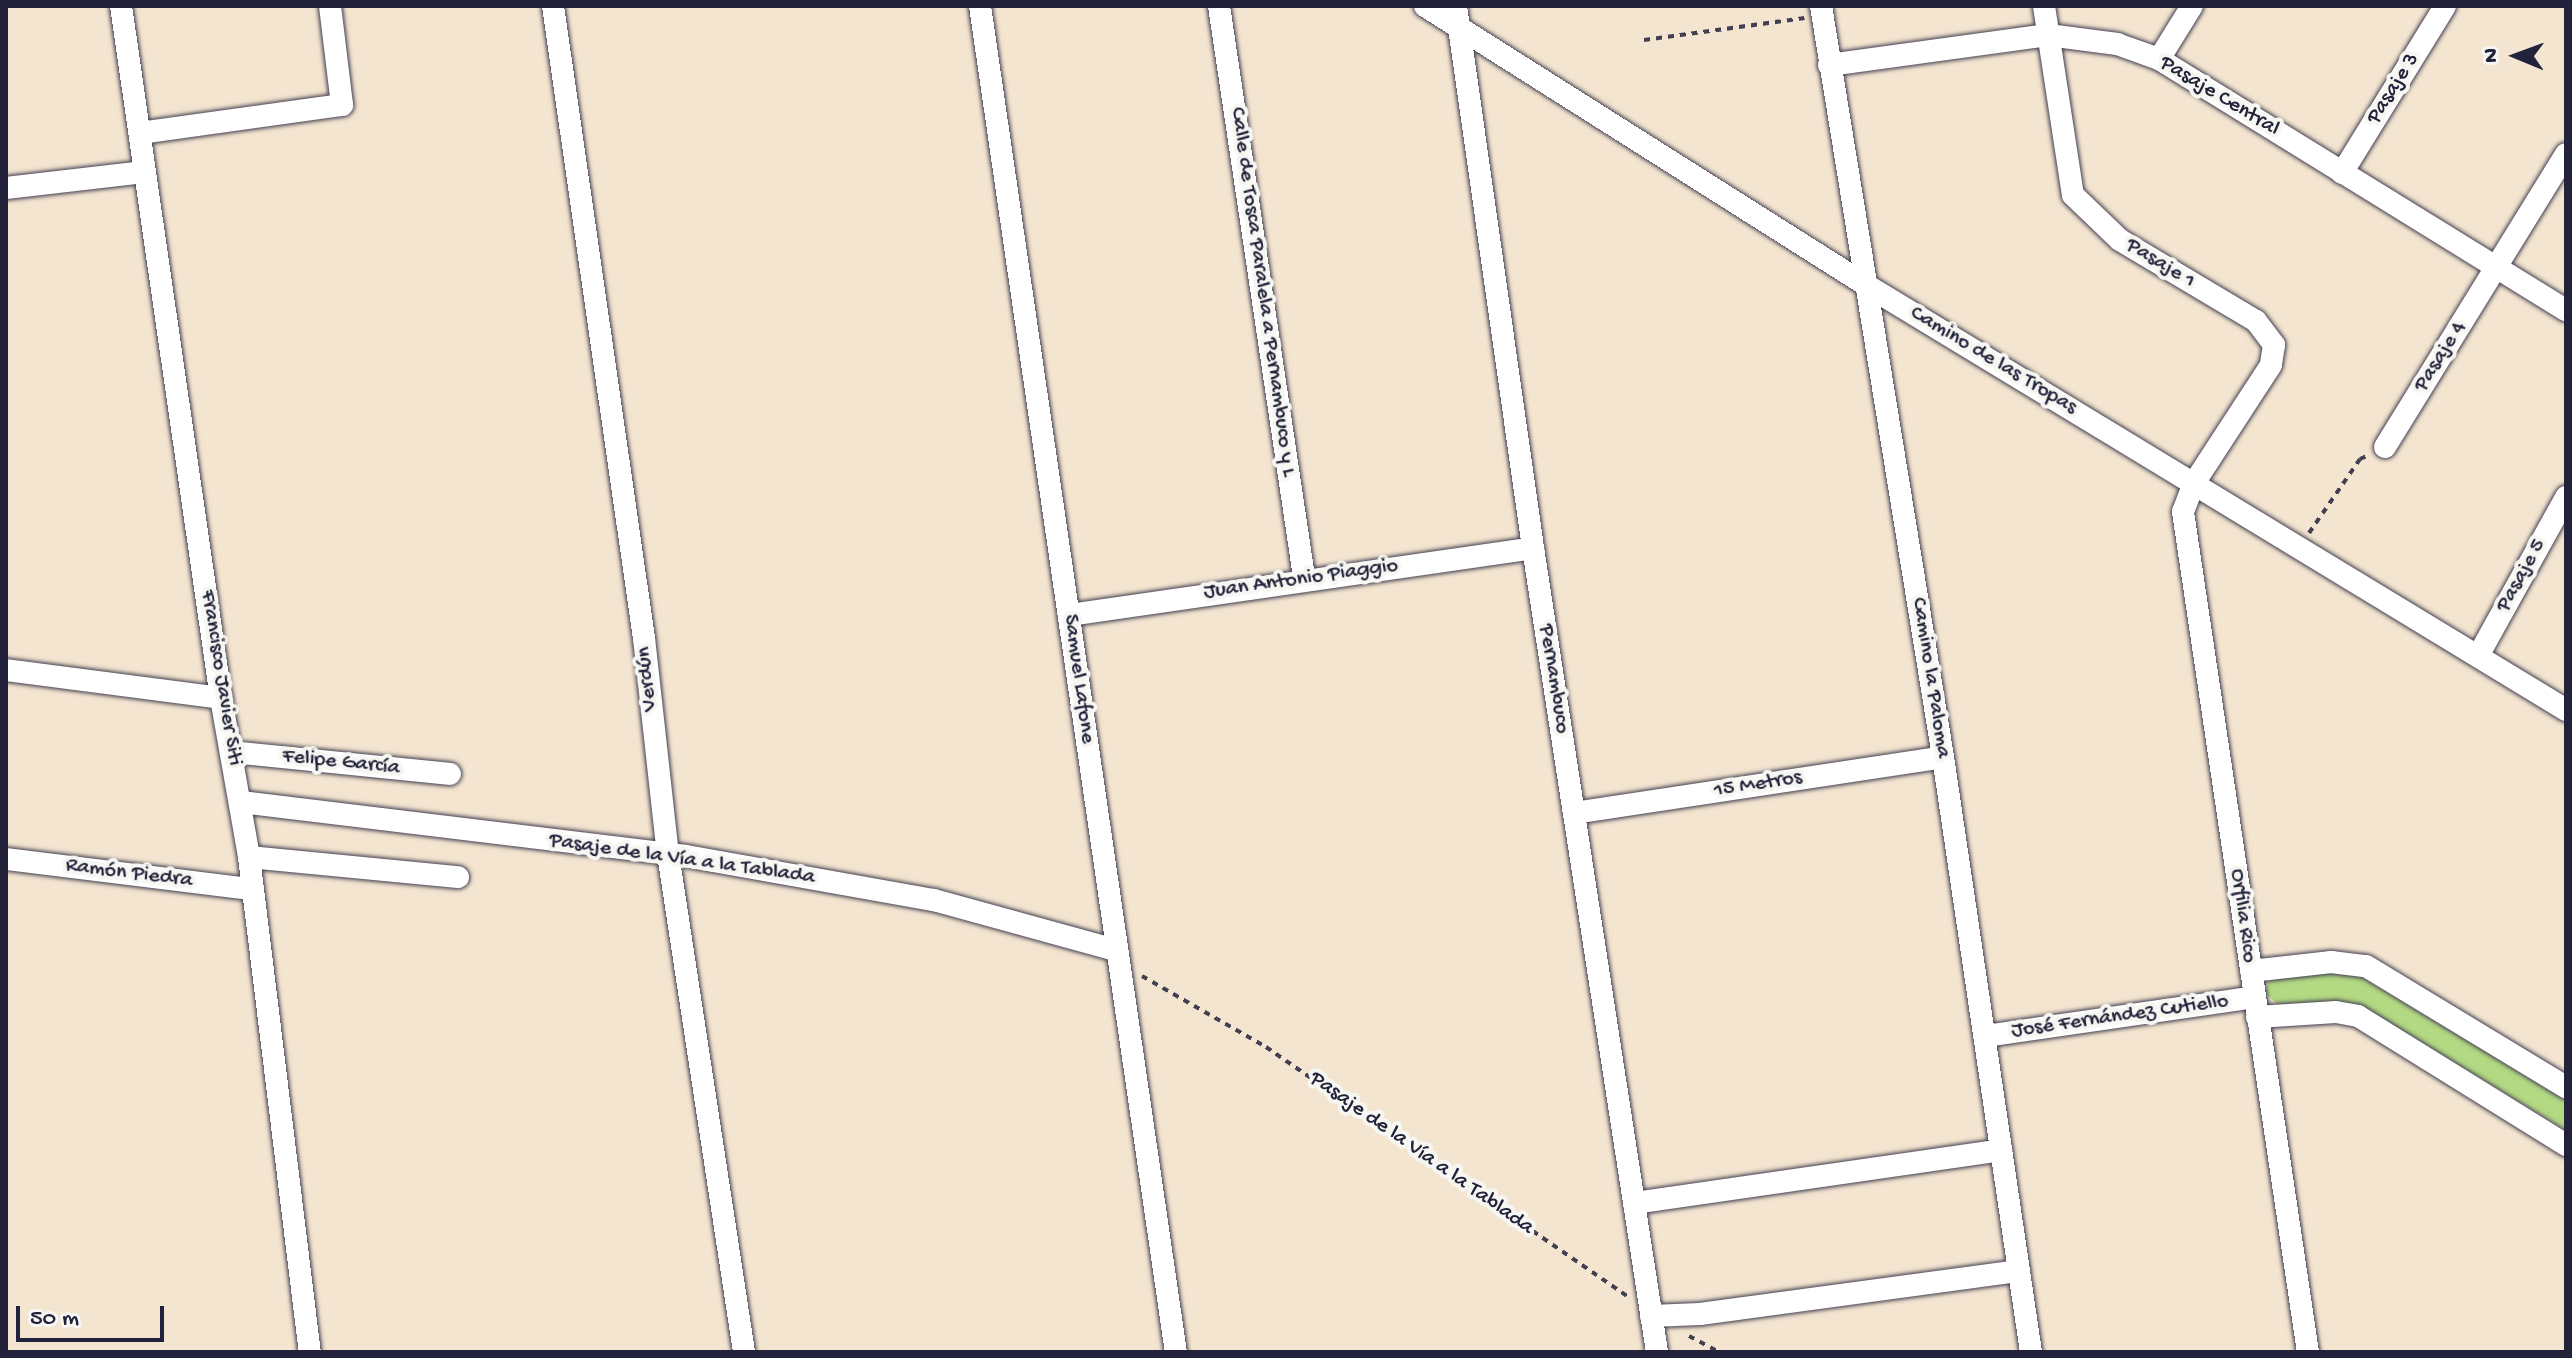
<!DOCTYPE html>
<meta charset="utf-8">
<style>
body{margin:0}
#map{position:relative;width:2572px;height:1358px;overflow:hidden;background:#f4e5d0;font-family:"Gochi Hand",sans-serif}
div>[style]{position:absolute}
.green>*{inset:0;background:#b3d983}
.path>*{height:4px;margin-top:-2px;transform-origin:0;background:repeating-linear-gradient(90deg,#423f51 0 6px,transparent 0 12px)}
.roads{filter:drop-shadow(0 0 2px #423f51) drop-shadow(0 0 2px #423f51)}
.street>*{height:22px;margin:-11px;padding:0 11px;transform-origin:11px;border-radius:11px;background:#fff}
span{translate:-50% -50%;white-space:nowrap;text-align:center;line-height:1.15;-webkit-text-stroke:8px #f6f6f2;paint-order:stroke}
.street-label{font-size:22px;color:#22223b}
.frame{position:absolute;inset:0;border:8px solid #22223b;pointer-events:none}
.north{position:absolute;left:2476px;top:16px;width:80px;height:80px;-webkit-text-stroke:6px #f6f6f2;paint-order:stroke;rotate:271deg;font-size:22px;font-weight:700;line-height:32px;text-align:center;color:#22223b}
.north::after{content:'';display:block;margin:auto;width:28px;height:36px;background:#22223b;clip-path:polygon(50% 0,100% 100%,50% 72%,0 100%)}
.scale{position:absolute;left:16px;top:1306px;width:148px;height:36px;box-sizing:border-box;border:4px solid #22223b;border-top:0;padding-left:10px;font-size:24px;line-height:28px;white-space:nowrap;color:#22223b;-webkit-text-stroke:6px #f6f6f2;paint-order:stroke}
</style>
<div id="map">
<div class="green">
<i style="clip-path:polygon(2353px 972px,2566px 1101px,2566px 1130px,2365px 1008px,2325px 1002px,2277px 1004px,2265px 993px,2269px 982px,2279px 976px)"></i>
</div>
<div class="path">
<i style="left:1644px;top:40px;width:162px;rotate:-7.8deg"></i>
<i style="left:2309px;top:533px;width:90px;rotate:-55.4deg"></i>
<i style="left:2360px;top:459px;width:10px;rotate:-24deg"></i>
<i style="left:1142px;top:976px;width:143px;rotate:29.8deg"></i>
<i style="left:1266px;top:1047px;width:441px;rotate:34.6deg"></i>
<i style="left:1689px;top:1336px;width:34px;rotate:28deg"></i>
</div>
<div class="roads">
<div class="street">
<i style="left:121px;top:6px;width:699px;rotate:81.78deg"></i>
<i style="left:221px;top:698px;width:161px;rotate:80deg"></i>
<i style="left:249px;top:857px;width:499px;rotate:83deg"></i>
<i style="left:553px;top:6px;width:639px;rotate:81.81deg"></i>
<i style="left:644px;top:638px;width:217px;rotate:83.7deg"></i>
<i style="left:668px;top:854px;width:504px;rotate:81.32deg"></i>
<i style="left:980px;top:6px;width:1360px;rotate:81.72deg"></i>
<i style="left:1219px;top:6px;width:577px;rotate:81.53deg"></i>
<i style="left:1425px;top:6px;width:522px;rotate:32.32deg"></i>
<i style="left:1866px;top:285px;width:819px;rotate:31.26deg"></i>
<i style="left:1456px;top:6px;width:547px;rotate:81.91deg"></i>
<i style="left:1533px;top:548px;width:814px;rotate:81.23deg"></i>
<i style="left:1821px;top:6px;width:761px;rotate:80.77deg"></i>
<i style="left:1943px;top:757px;width:601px;rotate:81.59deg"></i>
<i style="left:2044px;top:6px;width:191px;rotate:81.3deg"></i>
<i style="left:2073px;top:195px;width:65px;rotate:43.8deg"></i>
<i style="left:2120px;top:240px;width:158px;rotate:30.8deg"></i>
<i style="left:2256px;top:321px;width:30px;rotate:53deg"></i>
<i style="left:2274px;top:345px;width:20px;rotate:99deg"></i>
<i style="left:2271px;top:365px;width:141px;rotate:123.1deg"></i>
<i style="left:2194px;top:483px;width:31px;rotate:111deg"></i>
<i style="left:2183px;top:512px;width:849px;rotate:81.54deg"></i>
<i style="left:2159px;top:59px;width:62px;rotate:-58.1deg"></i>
<i style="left:1829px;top:65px;width:221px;rotate:-7.8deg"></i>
<i style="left:2048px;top:35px;width:70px;rotate:7.4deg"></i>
<i style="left:2117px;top:44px;width:45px;rotate:19.7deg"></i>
<i style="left:2159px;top:59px;width:478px;rotate:31.7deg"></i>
<i style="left:140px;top:133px;width:204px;rotate:-7.9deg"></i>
<i style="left:342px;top:105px;width:100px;rotate:-96.9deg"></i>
<i style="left:2342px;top:173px;width:196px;rotate:-58.3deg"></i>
<i style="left:6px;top:188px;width:139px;rotate:-6.6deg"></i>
<i style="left:2385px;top:447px;width:344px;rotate:-58.3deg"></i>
<i style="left:1069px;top:615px;width:469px;rotate:-8.2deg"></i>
<i style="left:2478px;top:656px;width:182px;rotate:-61deg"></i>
<i style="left:6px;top:670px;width:217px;rotate:7.4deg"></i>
<i style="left:231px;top:752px;width:220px;rotate:5.7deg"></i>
<i style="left:241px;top:802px;width:448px;rotate:6.9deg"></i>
<i style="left:686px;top:856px;width:252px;rotate:10.1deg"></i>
<i style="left:934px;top:900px;width:189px;rotate:15.4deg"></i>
<i style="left:1574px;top:813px;width:373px;rotate:-8.6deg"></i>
<i style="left:249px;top:857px;width:210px;rotate:5.5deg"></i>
<i style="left:6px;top:859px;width:248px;rotate:7deg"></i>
<i style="left:2251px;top:971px;width:81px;rotate:-6.4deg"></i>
<i style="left:2331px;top:962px;width:35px;rotate:7deg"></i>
<i style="left:2366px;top:966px;width:234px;rotate:31.2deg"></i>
<i style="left:2257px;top:1017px;width:79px;rotate:-3.6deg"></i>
<i style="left:2336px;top:1012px;width:22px;rotate:10deg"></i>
<i style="left:2358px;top:1016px;width:245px;rotate:31.8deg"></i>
<i style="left:1985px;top:1036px;width:272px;rotate:-8.2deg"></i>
<i style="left:1634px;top:1203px;width:371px;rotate:-8.2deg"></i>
<i style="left:1651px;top:1316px;width:49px;rotate:-2.3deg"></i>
<i style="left:1700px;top:1314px;width:322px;rotate:-7.7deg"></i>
</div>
</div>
<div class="street-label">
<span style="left:2394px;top:89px;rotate:-58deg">Pasaje 3</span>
<span style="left:2219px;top:97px;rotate:31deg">Pasaje Central</span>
<span style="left:2160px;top:264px;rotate:31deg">Pasaje 1</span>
<span style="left:1262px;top:292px;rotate:82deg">Calle de Tosca Paralela a Pernambuco y L</span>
<span style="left:2441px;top:357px;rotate:-58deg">Pasaje 4</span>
<span style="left:1993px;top:361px;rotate:31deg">Camino de las Tropas</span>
<span style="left:2522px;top:576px;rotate:-61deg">Pasaje 5</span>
<span style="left:1301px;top:580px;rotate:-8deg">Juan Antonio Piaggio</span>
<span style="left:220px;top:678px;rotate:81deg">Francisco Javier Siti</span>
<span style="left:1930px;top:678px;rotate:81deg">Camino la Paloma</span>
<span style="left:648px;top:679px;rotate:-96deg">Verdún</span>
<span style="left:1078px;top:679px;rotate:82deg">Samuel Lafone</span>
<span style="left:1553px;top:679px;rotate:81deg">Pernambuco</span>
<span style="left:341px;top:763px;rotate:6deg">Felipe García</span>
<span style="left:1758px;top:785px;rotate:-9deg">15 Metros</span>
<span style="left:682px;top:860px;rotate:8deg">Pasaje de la Vía a la Tablada</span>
<span style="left:129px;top:874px;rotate:7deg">Ramón Piedra</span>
<span style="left:2242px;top:916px;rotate:82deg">Orfilia Rico</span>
<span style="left:2120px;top:1017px;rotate:-8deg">José Fernández Cutiello</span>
<span style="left:1421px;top:1154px;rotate:35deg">Pasaje de la Vía a la Tablada</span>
</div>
<div class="frame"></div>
<div class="north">N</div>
<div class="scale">50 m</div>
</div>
